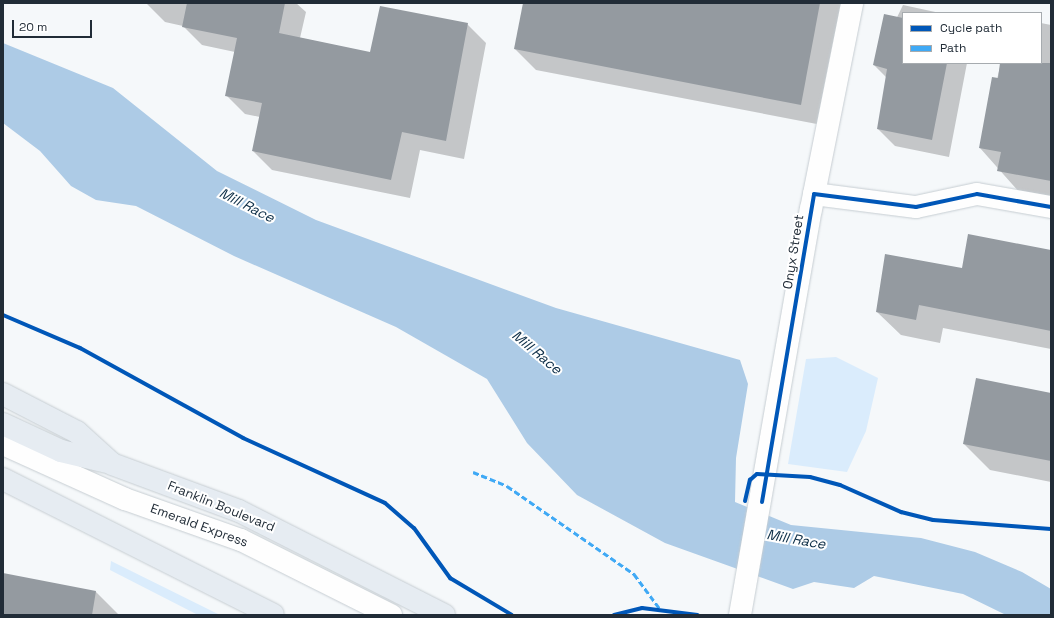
<!DOCTYPE html>
<style>
body{margin:0}
#map{position:relative;width:1054px;height:618px;overflow:hidden;background:#f5f8fa;font-family:"Space Grotesk",sans-serif}
div>[style]{position:absolute}
.green>*{inset:0;background:#daecfc}
.water>*{inset:0;background:#adcbe6}
.shadow>*{inset:0;background:#0003}
.building>*{inset:0;background:#949aa0}
.roads{filter:drop-shadow(0 0 1px #c6cdd2) drop-shadow(0 0 1px #c6cdd2)}
.minor>*{height:22px;margin:-11px;padding:0 11px;transform-origin:11px;border-radius:11px;background:#fefefe}
.major>*{height:22px;margin:-11px;padding:0 11px;transform-origin:11px;border-radius:11px;background:#e6ecf2}
.quiet>*{height:3px;margin-top:-1.5px;transform-origin:0;background:repeating-linear-gradient(90deg,#3fa9f5 0 6px,transparent 0 9px)}
.cycleway>*{height:4px;margin:-2px;padding:0 2px;transform-origin:2px;border-radius:2px;background:#0057b8}
span{translate:-50% -50%;white-space:nowrap;text-align:center;line-height:1.15;-webkit-text-stroke:4px #fff;paint-order:stroke}
.street-label{font-size:13px;color:#212c37}
.water-label{font-size:14px;color:#0c2d46;font-style:italic}
.frame{position:absolute;inset:0;border:4px solid #212c37;pointer-events:none}
.legend{position:absolute;left:902px;top:12px;width:140px;height:52px;box-sizing:border-box;background:#fff;border:1px solid #a6abaf;margin:0;padding:5px 7px;list-style:none;font-size:12px;color:#212c37}
.legend li{display:flex;align-items:center;gap:8px;height:20px}
.legend b{width:20px;border:1px solid #a6abaf}
.scale{position:absolute;left:12px;top:20px;width:80px;height:18px;box-sizing:border-box;border:2px solid #212c37;border-top:0;padding-left:5px;font-size:12px;line-height:14px;white-space:nowrap;color:#212c37;-webkit-text-stroke:3px #fff;paint-order:stroke}
</style>
<div id="map">
<div class="green">
<i style="clip-path:polygon(836px 357px,878px 378px,866px 431px,847px 472px,788px 464px,806px 359px)"></i>
<i style="clip-path:polygon(111px 561px,220px 615px,198px 615px,110px 570px)"></i>
</div>
<div class="water">
<i style="clip-path:polygon(3px 43px,113px 88px,217px 171px,316px 220px,556px 308px,740px 360px,748px 384px,736px 458px,735px 502px,791px 525px,921px 538px,975px 552px,1022px 572px,1051px 589px,1051px 615px,1006px 615px,963px 594px,874px 576px,854px 588px,814px 582px,793px 589px,665px 543px,577px 495px,527px 443px,487px 379px,396px 327px,234px 256px,136px 206px,96px 200px,71px 186px,40px 151px,3px 123px)"></i>
</div>
<div class="shadow">
<i style="clip-path:polygon(146px 3px,296px 3px,306px 12px,300px 38px,371px 53px,467px 24px,486px 43px,464px 159px,420px 150px,410px 198px,272px 170px,253px 151px,260px 117px,245px 114px,226px 95px,235px 52px,202px 45px,183px 26px,165px 22px)"></i>
<i style="clip-path:polygon(524px 3px,841px 3px,845px 7px,822px 125px,536px 70px,515px 49px)"></i>
<i style="clip-path:polygon(903px 5px,940px 13px,903px 13px,903px 63px,967px 63px,949px 157px,895px 146px,878px 129px,887px 78px,874px 65px)"></i>
<i style="clip-path:polygon(1041px 23px,1051px 25px,1051px 197px,1019px 192px,980px 148px,1001px 63px,1041px 63px)"></i>
<i style="clip-path:polygon(1051px 251px,1051px 349px,943px 328px,940px 343px,901px 335px,877px 312px)"></i>
<i style="clip-path:polygon(1051px 394px,1051px 482px,990px 470px,964px 444px)"></i>
<i style="clip-path:polygon(3px 574px,96px 592px,119px 615px,3px 615px)"></i>
</div>
<div class="building">
<i style="clip-path:polygon(187px 3px,285px 3px,279px 33px,370px 52px,380px 6px,468px 23px,446px 141px,402px 132px,391px 180px,252px 151px,262px 103px,225px 96px,237px 38px,182px 27px)"></i>
<i style="clip-path:polygon(523px 3px,820px 3px,801px 105px,514px 49px)"></i>
<i style="clip-path:polygon(884px 14px,903px 18px,903px 63px,947px 63px,932px 140px,877px 129px,887px 69px,873px 65px)"></i>
<i style="clip-path:polygon(1000px 63px,1051px 63px,1051px 181px,997px 171px,1001px 152px,979px 148px,992px 77px,998px 78px)"></i>
<i style="clip-path:polygon(968px 234px,1051px 250px,1051px 331px,919px 305px,916px 320px,876px 312px,885px 254px,962px 268px)"></i>
<i style="clip-path:polygon(976px 378px,1051px 393px,1051px 461px,963px 444px)"></i>
<i style="clip-path:polygon(3px 573px,96px 591px,92px 615px,3px 615px)"></i>
</div>
<div class="roads">
<div class="minor">
<i style="left:814px;top:194px;width:103px;rotate:7.3deg"></i>
<i style="left:916px;top:207px;width:62px;rotate:-12deg"></i>
<i style="left:977px;top:194px;width:75px;rotate:10deg"></i>
<i style="left:3px;top:444px;width:134px;rotate:24.3deg"></i>
<i style="left:125px;top:499px;width:123px;rotate:19.5deg"></i>
<i style="left:241px;top:540px;width:168px;rotate:26.6deg"></i>
<i style="left:740px;top:615px;width:412px;rotate:-80.1deg"></i>
<i style="left:811px;top:209px;width:210px;rotate:-78.7deg"></i>
</div>
<div class="major">
<i style="left:3px;top:394px;width:83px;rotate:27.2deg"></i>
<i style="left:77px;top:432px;width:47px;rotate:42.4deg"></i>
<i style="left:112px;top:464px;width:135px;rotate:20.3deg"></i>
<i style="left:239px;top:511px;width:230px;rotate:26.9deg"></i>
<i style="left:3px;top:424px;width:64px;rotate:25deg"></i>
<i style="left:61px;top:451px;width:51px;rotate:13.5deg"></i>
<i style="left:3px;top:479px;width:302px;rotate:26.7deg"></i>
</div>
</div>
<div class="quiet">
<i style="left:473px;top:472px;width:37px;rotate:22deg"></i>
<i style="left:507px;top:486px;width:155px;rotate:34.7deg"></i>
<i style="left:634px;top:574px;width:44px;rotate:53.4deg"></i>
</div>
<div class="cycleway">
<i style="left:3px;top:315px;width:84px;rotate:23.2deg"></i>
<i style="left:80px;top:348px;width:186px;rotate:28.9deg"></i>
<i style="left:243px;top:438px;width:156px;rotate:24.6deg"></i>
<i style="left:385px;top:503px;width:38px;rotate:41deg"></i>
<i style="left:414px;top:528px;width:62px;rotate:54.2deg"></i>
<i style="left:450px;top:578px;width:72px;rotate:30.8deg"></i>
<i style="left:745px;top:501px;width:22px;rotate:-77deg"></i>
<i style="left:750px;top:480px;width:9px;rotate:-41deg"></i>
<i style="left:757px;top:474px;width:53px;rotate:3.2deg"></i>
<i style="left:810px;top:477px;width:31px;rotate:15deg"></i>
<i style="left:840px;top:485px;width:67px;rotate:23.9deg"></i>
<i style="left:901px;top:512px;width:33px;rotate:14deg"></i>
<i style="left:933px;top:520px;width:118px;rotate:4.4deg"></i>
<i style="left:762px;top:502px;width:312px;rotate:-80.4deg"></i>
<i style="left:814px;top:194px;width:103px;rotate:7.3deg"></i>
<i style="left:916px;top:207px;width:62px;rotate:-12deg"></i>
<i style="left:977px;top:194px;width:75px;rotate:10deg"></i>
<i style="left:614px;top:615px;width:29px;rotate:-14deg"></i>
<i style="left:642px;top:608px;width:56px;rotate:7.1deg"></i>
</div>
<div class="street-label">
<span style="left:794px;top:252px;rotate:-81deg">Onyx Street</span>
<span style="left:221px;top:507px;rotate:22deg">Franklin Boulevard</span>
<span style="left:199px;top:526px;rotate:20deg">Emerald Express</span>
</div>
<div class="water-label">
<span style="left:247px;top:205px;rotate:27deg">Mill Race</span>
<span style="left:537px;top:352px;rotate:40deg">Mill Race</span>
<span style="left:796px;top:539px;rotate:10deg">Mill Race</span>
</div>
<div class="frame"></div>
<ul class="legend">
<li><b style="height:5px;background:#0057b8"></b>Cycle path</li>
<li><b style="height:5px;background:#3fa9f5"></b>Path</li>
</ul>
<div class="scale">20 m</div>
</div>
